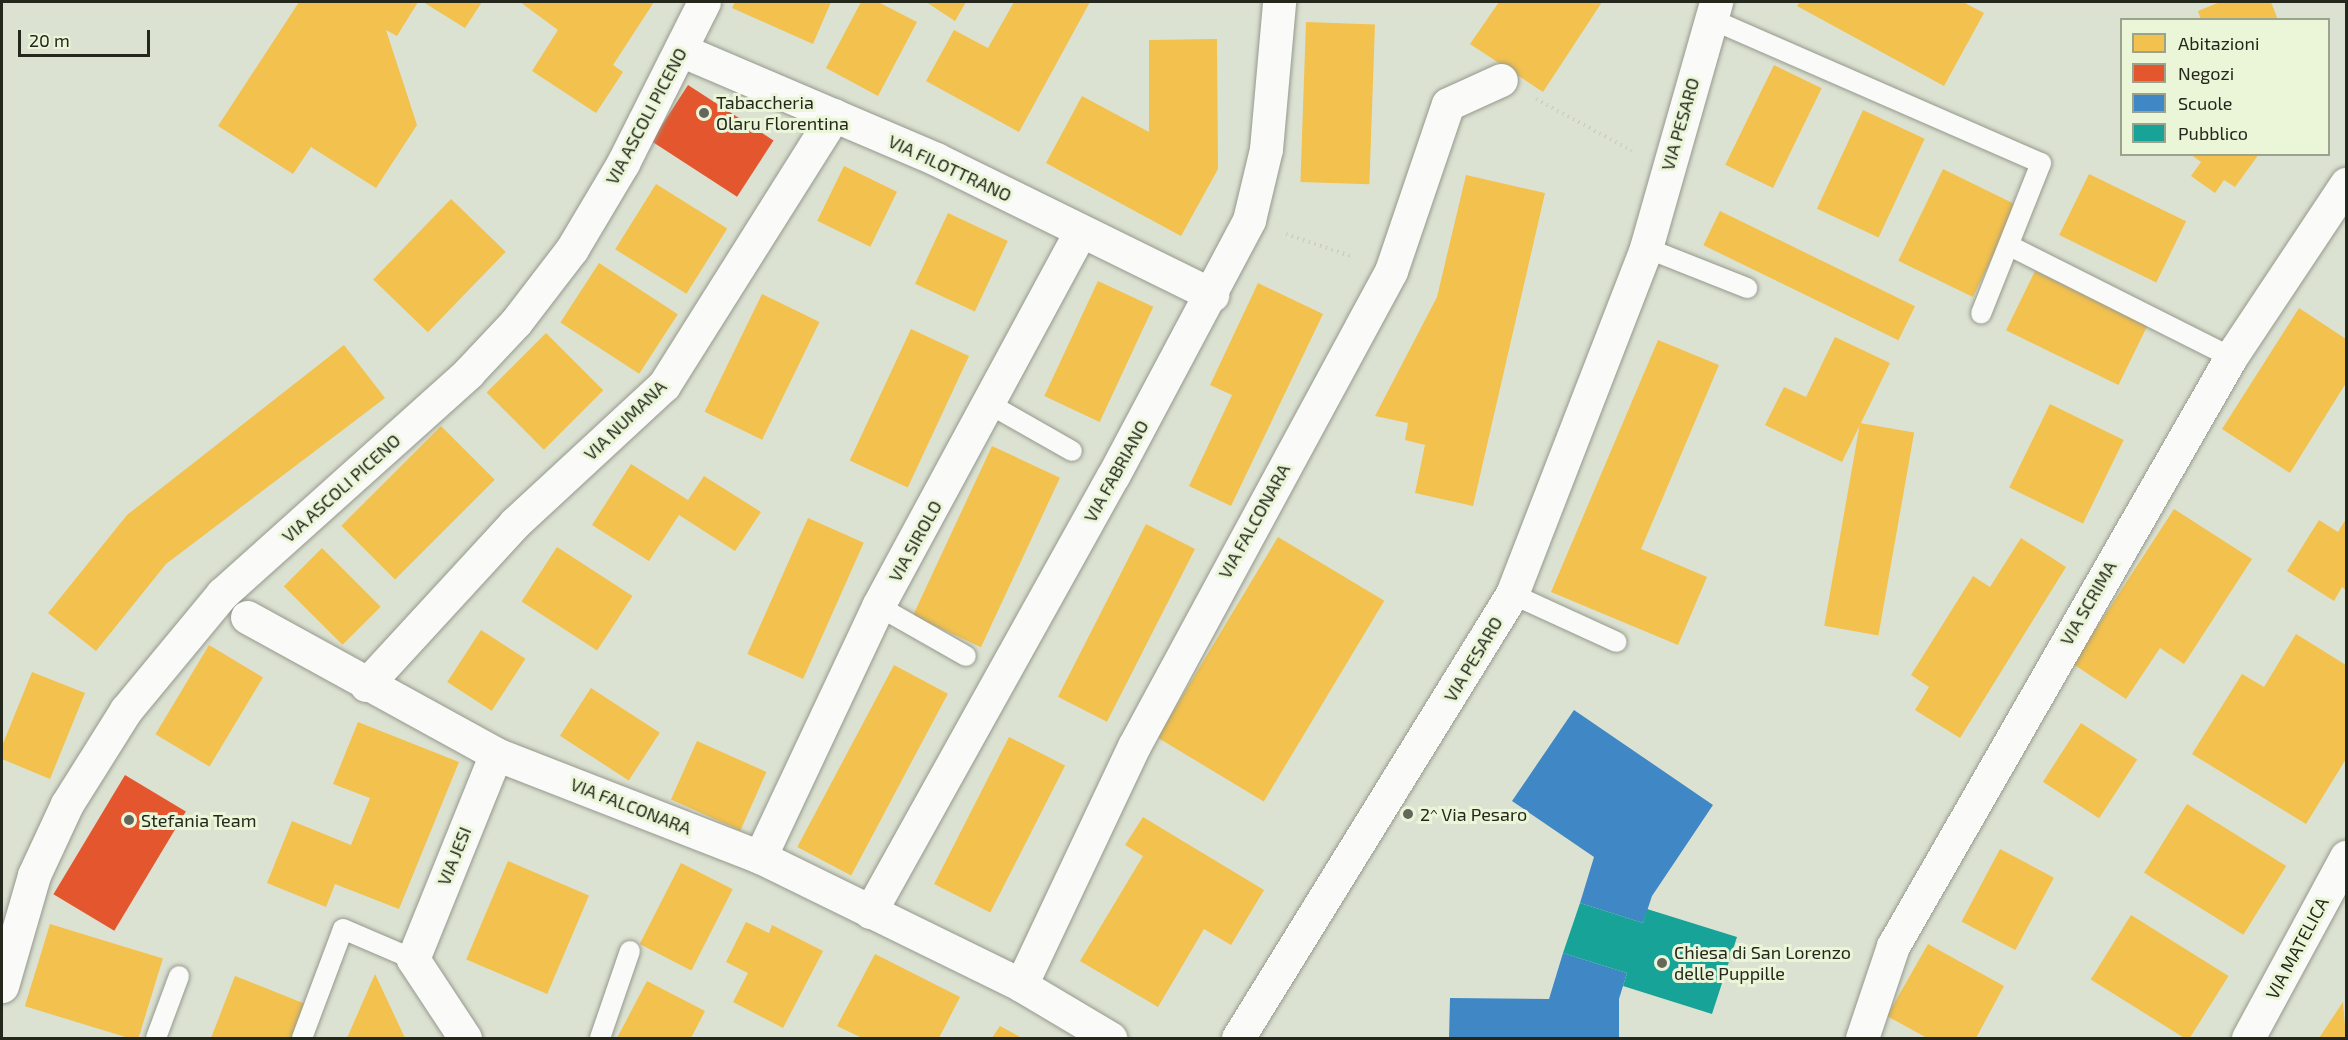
<!DOCTYPE html>
<style>
body{margin:0}
#map{position:relative;width:2348px;height:1040px;overflow:hidden;background:#dce2d2;font-family:"Exo 2",sans-serif}
div>[style]{position:absolute}
.homes>*{inset:0;background:#f2c14e;transform-origin:0 0}
.shops>*{inset:0;background:#e4572e;transform-origin:0 0}
.schools>*{inset:0;background:#3f88c5}
.public>*{inset:0;background:#17a398}
.path>*{height:4px;margin-top:-2px;transform-origin:0;background:repeating-linear-gradient(90deg,#cdceca 0 1.5px,transparent 0 6px)}
.roads{filter:drop-shadow(0 0 2px #95998d) drop-shadow(0 0 2px #95998d)}
.service>*{height:20px;margin:-10px;padding:0 10px;transform-origin:10px;border-radius:10px;background:#fafbf8}
.minor>*{height:33px;margin:-16.5px;padding:0 16.5px;transform-origin:16.5px;border-radius:16.5px;background:#fafbf8}
.tertiary>*{height:33px;margin:-16.5px;padding:0 16.5px;transform-origin:16.5px;border-radius:16.5px;background:#fafbf8}
.dots>*{width:16px;height:16px;translate:-50% -50%;box-sizing:border-box;border:3px solid #ebf6d9;border-radius:50%}
span{translate:-50% -50%;white-space:nowrap;text-align:center;line-height:1.15;-webkit-text-stroke:6px #ebf6d9;paint-order:stroke}
.poi-label{font-size:18px;color:#23271c}
.left{translate:0 -50%;text-align:left}
.street-label{font-size:18px;color:#23271c}
.frame{position:absolute;inset:0;border:3px solid #23271c;pointer-events:none}
.legend{position:absolute;left:2120px;top:18px;width:210px;height:138px;box-sizing:border-box;background:#ebf6d9;border:2px solid #9ba38d;margin:0;padding:8px 10px;list-style:none;font-size:18px;color:#23271c}
.legend li{display:flex;align-items:center;gap:12px;height:30px}
.legend b{width:30px;border:2px solid #9ba38d}
.scale{position:absolute;left:18px;top:30px;width:132px;height:27px;box-sizing:border-box;border:3px solid #23271c;border-top:0;padding-left:8px;font-size:18px;line-height:21px;white-space:nowrap;color:#23271c;-webkit-text-stroke:4px #ebf6d9;paint-order:stroke}
</style>
<div id="map">
<div class="homes">
<i style="clip-path:polygon(299px 2px,418px 2px,397px 36px,386px 30px,417px 125px,376px 188px,311px 147px,293px 174px,218px 126px)"></i>
<i style="clip-path:polygon(423px 2px,482px 2px,465px 28px)"></i>
<i style="clip-path:polygon(520px 2px,654px 2px,613px 65px,623px 72px,596px 113px,532px 71px,558px 30px)"></i>
<i style="clip-path:polygon(735px 2px,831px 2px,813px 44px,732px 8px)"></i>
<i style="clip-path:polygon(861px 2px,878px 2px,917px 22px,878px 96px,826px 68px)"></i>
<i style="clip-path:polygon(926px 2px,966px 2px,955px 21px)"></i>
<i style="clip-path:polygon(1014px 2px,1090px 2px,1019px 132px,926px 81px,954px 30px,988px 48px)"></i>
<i style="clip-path:polygon(1499px 2px,1602px 2px,1543px 92px,1470px 44px)"></i>
<i style="clip-path:polygon(1800px 2px,1963px 2px,1984px 13px,1944px 86px,1797px 6px)"></i>
<i style="clip-path:polygon(2220px 2px,2271px 2px,2278px 20px,2201px 20px,2198px 11px)"></i>
<i style="left:1306px;top:22px;width:69px;height:160px;rotate:2deg"></i>
<i style="clip-path:polygon(1217px 39px,1218px 169px,1181px 236px,1046px 163px,1082px 96px,1149px 132px,1149px 40px)"></i>
<i style="left:1774px;top:65px;width:53px;height:111px;rotate:26deg"></i>
<i style="left:1863px;top:110px;width:68px;height:109px;rotate:25deg"></i>
<i style="clip-path:polygon(2190px 154px,2259px 154px,2235px 187px,2224px 180px,2215px 193px,2191px 176px,2201px 162px)"></i>
<i style="left:844px;top:166px;width:59px;height:61px;rotate:26deg"></i>
<i style="left:1943px;top:169px;width:83px;height:102px;rotate:26deg"></i>
<i style="left:2089px;top:174px;width:108px;height:68px;rotate:26deg"></i>
<i style="clip-path:polygon(1466px 175px,1545px 193px,1473px 506px,1415px 493px,1425px 445px,1405px 440px,1408px 423px,1375px 416px,1437px 297px)"></i>
<i style="left:656px;top:184px;width:84px;height:77px;rotate:32deg"></i>
<i style="left:451px;top:199px;width:76px;height:112px;rotate:44deg"></i>
<i style="left:1720px;top:211px;width:217px;height:38px;rotate:26deg"></i>
<i style="left:948px;top:213px;width:66px;height:78px;rotate:25deg"></i>
<i style="left:599px;top:263px;width:94px;height:71px;rotate:33deg"></i>
<i style="left:2035px;top:271px;width:125px;height:66px;rotate:26deg"></i>
<i style="left:1098px;top:281px;width:61px;height:127px;rotate:25deg"></i>
<i style="clip-path:polygon(1258px 283px,1323px 314px,1231px 506px,1189px 486px,1232px 395px,1210px 385px)"></i>
<i style="left:762px;top:294px;width:64px;height:131px;rotate:26deg"></i>
<i style="clip-path:polygon(2299px 308px,2346px 339px,2346px 383px,2290px 473px,2222px 429px)"></i>
<i style="left:911px;top:329px;width:64px;height:145px;rotate:25deg"></i>
<i style="left:546px;top:333px;width:81px;height:84px;rotate:45deg"></i>
<i style="clip-path:polygon(1835px 337px,1890px 363px,1842px 462px,1765px 425px,1784px 387px,1806px 397px)"></i>
<i style="clip-path:polygon(1658px 340px,1719px 365px,1641px 549px,1707px 577px,1678px 645px,1551px 592px)"></i>
<i style="clip-path:polygon(344px 345px,385px 398px,166px 564px,96px 651px,48px 613px,127px 515px)"></i>
<i style="left:2050px;top:404px;width:82px;height:93px;rotate:26deg"></i>
<i style="left:1860px;top:423px;width:55px;height:206px;rotate:10deg"></i>
<i style="left:441px;top:426px;width:76px;height:141px;rotate:45deg"></i>
<i style="left:992px;top:446px;width:75px;height:187px;rotate:25deg"></i>
<i style="clip-path:polygon(631px 464px,688px 500px,704px 476px,761px 512px,735px 551px,679px 515px,649px 561px,592px 525px)"></i>
<i style="clip-path:polygon(2174px 509px,2252px 559px,2184px 664px,2160px 648px,2126px 699px,2073px 664px)"></i>
<i style="left:808px;top:518px;width:61px;height:149px;rotate:24deg"></i>
<i style="clip-path:polygon(2346px 519px,2346px 590px,2342px 587px,2334px 601px,2287px 571px,2319px 520px,2338px 532px)"></i>
<i style="left:1146px;top:524px;width:55px;height:194px;rotate:27deg"></i>
<i style="left:1278px;top:537px;width:124px;height:234px;rotate:31deg"></i>
<i style="clip-path:polygon(2021px 538px,2066px 567px,1960px 738px,1915px 710px,1929px 687px,1911px 675px,1973px 576px,1990px 587px)"></i>
<i style="left:557px;top:547px;width:90px;height:65px;rotate:33deg"></i>
<i style="left:322px;top:548px;width:83px;height:54px;rotate:45deg"></i>
<i style="left:481px;top:630px;width:53px;height:62px;rotate:33deg"></i>
<i style="clip-path:polygon(2296px 634px,2346px 665px,2346px 759px,2306px 824px,2192px 754px,2242px 674px,2264px 687px)"></i>
<i style="left:209px;top:645px;width:63px;height:104px;rotate:31deg"></i>
<i style="left:894px;top:665px;width:61px;height:206px;rotate:28deg"></i>
<i style="clip-path:polygon(32px 672px,85px 693px,50px 779px,2px 759px,2px 746px)"></i>
<i style="left:591px;top:688px;width:82px;height:57px;rotate:33deg"></i>
<i style="clip-path:polygon(358px 722px,459px 762px,399px 909px,335px 884px,326px 907px,267px 883px,292px 821px,351px 845px,370px 798px,333px 784px)"></i>
<i style="left:2081px;top:723px;width:67px;height:70px;rotate:33deg"></i>
<i style="left:1009px;top:737px;width:63px;height:165px;rotate:27deg"></i>
<i style="left:697px;top:741px;width:76px;height:64px;rotate:24deg"></i>
<i style="left:2187px;top:804px;width:117px;height:81px;rotate:32deg"></i>
<i style="clip-path:polygon(1143px 817px,1264px 890px,1231px 945px,1204px 929px,1158px 1007px,1080px 961px,1143px 856px,1125px 845px)"></i>
<i style="left:2000px;top:849px;width:61px;height:82px;rotate:28deg"></i>
<i style="left:508px;top:861px;width:88px;height:107px;rotate:23deg"></i>
<i style="left:681px;top:863px;width:58px;height:91px;rotate:27deg"></i>
<i style="left:2131px;top:915px;width:115px;height:76px;rotate:32deg"></i>
<i style="clip-path:polygon(746px 922px,769px 933px,772px 925px,823px 951px,783px 1028px,733px 1002px,748px 973px,726px 962px)"></i>
<i style="left:50px;top:924px;width:118px;height:86px;rotate:17deg"></i>
<i style="clip-path:polygon(1928px 944px,2004px 986px,1976px 1038px,1927px 1038px,1887px 1016px)"></i>
<i style="clip-path:polygon(875px 954px,960px 997px,939px 1038px,862px 1038px,837px 1026px)"></i>
<i style="clip-path:polygon(375px 974px,405px 1038px,347px 1038px)"></i>
<i style="clip-path:polygon(235px 976px,308px 1005px,295px 1038px,211px 1038px)"></i>
<i style="clip-path:polygon(647px 981px,705px 1011px,691px 1038px,617px 1038px)"></i>
<i style="clip-path:polygon(2343px 1002px,2346px 1038px,2319px 1038px)"></i>
<i style="clip-path:polygon(1000px 1026px,1022px 1038px,992px 1038px)"></i>
</div>
<div class="shops">
<i style="left:688px;top:85px;width:102px;height:67px;rotate:33deg"></i>
<i style="left:125px;top:775px;width:71px;height:139px;rotate:31deg"></i>
</div>
<div class="schools">
<i style="clip-path:polygon(1574px 710px,1713px 805px,1652px 896px,1643px 923px,1580px 903px,1594px 857px,1512px 801px)"></i>
<i style="clip-path:polygon(1563px 953px,1627px 973px,1619px 999px,1619px 1038px,1449px 1038px,1450px 998px,1549px 999px)"></i>
</div>
<div class="public">
<i style="clip-path:polygon(1580px 903px,1643px 923px,1647px 909px,1737px 937px,1712px 1014px,1623px 986px,1627px 973px,1563px 953px)"></i>
</div>
<div class="path">
<i style="left:1536px;top:99px;width:109px;rotate:28.4deg"></i>
<i style="left:1286px;top:234px;width:71px;rotate:18.9deg"></i>
</div>
<div class="roads">
<div class="service">
<i style="left:1711px;top:19px;width:360px;rotate:23.6deg"></i>
<i style="left:2041px;top:163px;width:162px;rotate:111.7deg"></i>
<i style="left:2010px;top:246px;width:247px;rotate:26.7deg"></i>
<i style="left:1646px;top:248px;width:109px;rotate:21.6deg"></i>
<i style="left:991px;top:405px;width:93px;rotate:29.6deg"></i>
<i style="left:1512px;top:594px;width:115px;rotate:24.6deg"></i>
<i style="left:878px;top:606px;width:101px;rotate:29.6deg"></i>
<i style="left:156px;top:1038px;width:66px;rotate:-69.6deg"></i>
<i style="left:302px;top:1038px;width:116px;rotate:-69.4deg"></i>
<i style="left:343px;top:929px;width:76px;rotate:23.2deg"></i>
<i style="left:600px;top:1038px;width:92px;rotate:-71deg"></i>
</div>
<div class="minor">
<i style="left:683px;top:51px;width:275px;rotate:23.1deg"></i>
<i style="left:936px;top:159px;width:308px;rotate:26.2deg"></i>
<i style="left:247px;top:617px;width:284px;rotate:28.8deg"></i>
<i style="left:496px;top:754px;width:283px;rotate:21.3deg"></i>
<i style="left:760px;top:857px;width:291px;rotate:26.1deg"></i>
<i style="left:1021px;top:985px;width:104px;rotate:30.8deg"></i>
<i style="left:366px;top:685px;width:220px;rotate:-47.4deg"></i>
<i style="left:515px;top:523px;width:203px;rotate:-42.8deg"></i>
<i style="left:664px;top:385px;width:319px;rotate:-57.8deg"></i>
<i style="left:760px;top:857px;width:277px;rotate:-64.8deg"></i>
<i style="left:878px;top:606px;width:426px;rotate:-61.6deg"></i>
<i style="left:870px;top:912px;width:499px;rotate:-60.9deg"></i>
<i style="left:1113px;top:476px;width:290px;rotate:-62deg"></i>
<i style="left:1249px;top:220px;width:73px;rotate:-76.5deg"></i>
<i style="left:1266px;top:149px;width:148px;rotate:-84.9deg"></i>
<i style="left:1021px;top:985px;width:264px;rotate:-64.7deg"></i>
<i style="left:1134px;top:746px;width:540px;rotate:-61.58deg"></i>
<i style="left:1391px;top:271px;width:176px;rotate:-71.2deg"></i>
<i style="left:1448px;top:104px;width:58px;rotate:-24.4deg"></i>
<i style="left:465px;top:1038px;width:95px;rotate:-123.4deg"></i>
<i style="left:413px;top:959px;width:221px;rotate:-68deg"></i>
<i style="left:1862px;top:1038px;width:97px;rotate:-71.4deg"></i>
<i style="left:1893px;top:946px;width:679px;rotate:-60.15deg"></i>
<i style="left:2231px;top:357px;width:208px;rotate:-56.4deg"></i>
<i style="left:2248px;top:1038px;width:206px;rotate:-61.6deg"></i>
</div>
<div class="tertiary">
<i style="left:2px;top:986px;width:116px;rotate:-73.9deg"></i>
<i style="left:34px;top:875px;width:78px;rotate:-65.1deg"></i>
<i style="left:67px;top:804px;width:111px;rotate:-57.9deg"></i>
<i style="left:126px;top:710px;width:151px;rotate:-50.4deg"></i>
<i style="left:222px;top:594px;width:331px;rotate:-41.9deg"></i>
<i style="left:468px;top:373px;width:70px;rotate:-46.7deg"></i>
<i style="left:516px;top:322px;width:92px;rotate:-52.5deg"></i>
<i style="left:572px;top:249px;width:100px;rotate:-59.3deg"></i>
<i style="left:623px;top:163px;width:180px;rotate:-63.3deg"></i>
<i style="left:1238px;top:1038px;width:522px;rotate:-58.32deg"></i>
<i style="left:1512px;top:594px;width:371px;rotate:-68.8deg"></i>
<i style="left:1646px;top:248px;width:256px;rotate:-74.1deg"></i>
</div>
</div>
<div class="dots">
<i style="left:704px;top:113px;background:#64685c"></i>
<i style="left:1408px;top:814px;background:#64685c"></i>
<i style="left:129px;top:820px;background:#64685c"></i>
<i style="left:1662px;top:963px;background:#64685c"></i>
</div>
<div class="poi-label">
<span class="left" style="left:716px;top:113px">Tabaccheria<br>Olaru Florentina</span>
<span class="left" style="left:1420px;top:814px">2^ Via Pesaro</span>
<span class="left" style="left:141px;top:820px">Stefania Team</span>
<span class="left" style="left:1674px;top:963px">Chiesa di San Lorenzo<br>delle Puppille</span>
</div>
<div class="street-label">
<span style="left:646px;top:116px;rotate:-62deg">VIA ASCOLI PICENO</span>
<span style="left:1680px;top:124px;rotate:-74deg">VIA PESARO</span>
<span style="left:950px;top:168px;rotate:25deg">VIA FILOTTRANO</span>
<span style="left:625px;top:420px;rotate:-44deg">VIA NUMANA</span>
<span style="left:1116px;top:471px;rotate:-61deg">VIA FABRIANO</span>
<span style="left:341px;top:488px;rotate:-42deg">VIA ASCOLI PICENO</span>
<span style="left:1254px;top:521px;rotate:-61deg">VIA FALCONARA</span>
<span style="left:915px;top:541px;rotate:-61deg">VIA SIROLO</span>
<span style="left:2088px;top:603px;rotate:-60deg">VIA SCRIMA</span>
<span style="left:1473px;top:659px;rotate:-59deg">VIA PESARO</span>
<span style="left:631px;top:806px;rotate:21deg">VIA FALCONARA</span>
<span style="left:454px;top:856px;rotate:-68deg">VIA JESI</span>
<span style="left:2297px;top:948px;rotate:-62deg">VIA MATELICA</span>
</div>
<div class="frame"></div>
<ul class="legend">
<li><b style="height:16px;background:#f2c14e"></b>Abitazioni</li>
<li><b style="height:16px;background:#e4572e"></b>Negozi</li>
<li><b style="height:16px;background:#3f88c5"></b>Scuole</li>
<li><b style="height:16px;background:#17a398"></b>Pubblico</li>
</ul>
<div class="scale">20 m</div>
</div>
